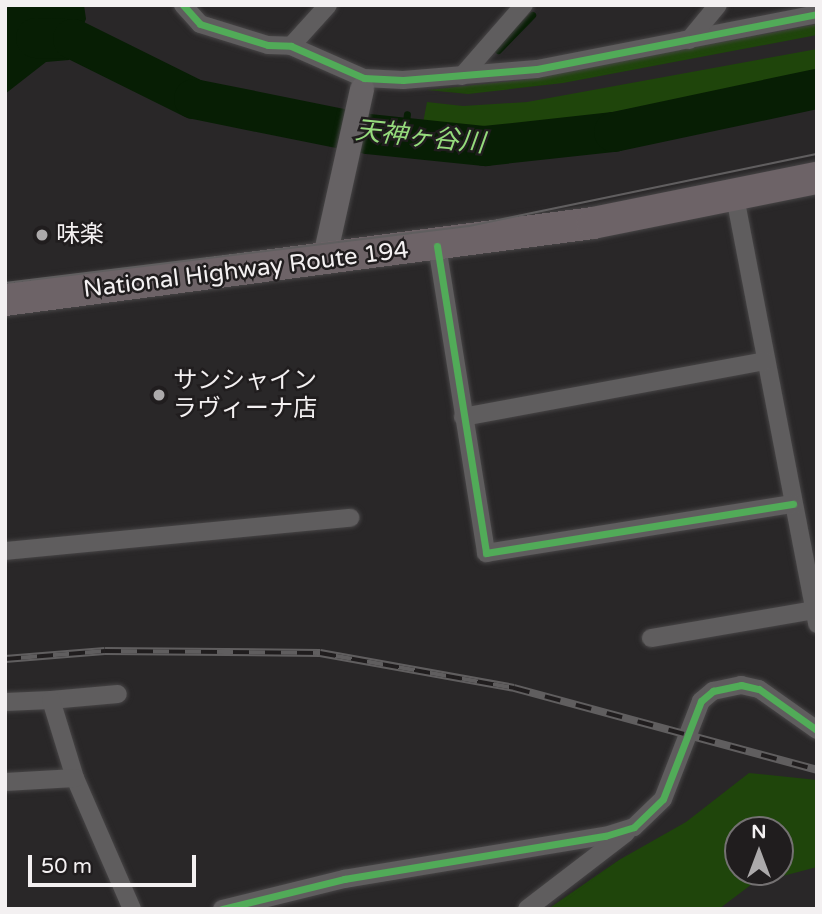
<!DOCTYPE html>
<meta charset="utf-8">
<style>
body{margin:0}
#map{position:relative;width:822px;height:914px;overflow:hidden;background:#292728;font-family:"Varela Round","Noto Sans JP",sans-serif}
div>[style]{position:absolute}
.green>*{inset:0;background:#1f450b}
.water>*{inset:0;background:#071e04}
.stream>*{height:7px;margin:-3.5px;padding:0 3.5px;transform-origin:3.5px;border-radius:3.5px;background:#071e04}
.river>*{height:40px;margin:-20px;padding:0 20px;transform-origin:20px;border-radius:20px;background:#071e04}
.roads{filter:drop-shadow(0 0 2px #474546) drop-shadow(0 0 2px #474546)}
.street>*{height:18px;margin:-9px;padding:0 9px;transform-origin:9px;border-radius:9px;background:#5f5d5e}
.secondary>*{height:24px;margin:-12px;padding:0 12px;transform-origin:12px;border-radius:12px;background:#666264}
.highway>*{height:32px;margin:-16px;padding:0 16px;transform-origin:16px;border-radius:16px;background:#6d6367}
.tram>*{height:2px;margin:-1px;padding:0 1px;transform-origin:1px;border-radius:1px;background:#605e5f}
.rail>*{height:8px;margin-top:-4px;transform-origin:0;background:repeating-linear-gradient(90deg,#201d1e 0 16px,#605e5f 0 32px);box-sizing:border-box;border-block:2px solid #605e5f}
.cycleway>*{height:7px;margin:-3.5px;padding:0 3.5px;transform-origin:3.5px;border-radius:3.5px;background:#51ab58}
.dots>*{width:19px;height:19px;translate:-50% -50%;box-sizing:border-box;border:4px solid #201d1e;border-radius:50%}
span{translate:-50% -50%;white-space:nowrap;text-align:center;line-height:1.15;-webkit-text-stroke:5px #201d1e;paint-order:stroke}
.poi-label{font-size:24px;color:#f3f0f1}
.left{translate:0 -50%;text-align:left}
.street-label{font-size:24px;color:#f3f0f1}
.water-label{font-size:26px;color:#95db7c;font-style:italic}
.frame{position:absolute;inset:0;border:7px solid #f3f0f1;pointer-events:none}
.north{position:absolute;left:724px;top:816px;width:70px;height:70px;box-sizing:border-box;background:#201d1e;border:2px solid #747172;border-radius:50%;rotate:0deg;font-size:19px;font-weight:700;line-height:28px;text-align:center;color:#f3f0f1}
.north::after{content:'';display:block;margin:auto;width:24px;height:32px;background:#acaaab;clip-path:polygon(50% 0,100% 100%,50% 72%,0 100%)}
.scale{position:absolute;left:28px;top:855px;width:168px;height:32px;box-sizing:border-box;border:4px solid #f3f0f1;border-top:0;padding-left:9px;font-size:21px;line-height:24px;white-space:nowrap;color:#f3f0f1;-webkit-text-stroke:5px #201d1e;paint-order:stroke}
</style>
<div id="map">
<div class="green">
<i style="clip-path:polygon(817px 24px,817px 35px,563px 83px,468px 94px,427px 90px,522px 80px)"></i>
<i style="clip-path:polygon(817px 49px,817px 75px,514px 130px,422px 128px,427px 102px,463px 106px,527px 102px)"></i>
<i style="clip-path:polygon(evenodd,749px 773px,817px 780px,817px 867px,752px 884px,719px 909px,548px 909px,619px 860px,686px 822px,749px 773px,738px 830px,780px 830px,780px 872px,738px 872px,738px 830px)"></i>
</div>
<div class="water">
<i style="clip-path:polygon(11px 5px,84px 5px,86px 19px,69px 60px,46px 62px,5px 94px,5px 9px)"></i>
</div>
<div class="stream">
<i style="left:498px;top:50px;width:49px;rotate:-45.8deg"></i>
<i style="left:404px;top:138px;width:24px;rotate:-83deg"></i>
</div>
<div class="river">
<i style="left:36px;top:38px;width:37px;rotate:2deg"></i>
<i style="left:73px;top:39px;width:135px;rotate:26.4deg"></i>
<i style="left:194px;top:99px;width:177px;rotate:11.4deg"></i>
<i style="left:368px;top:134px;width:118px;rotate:5.9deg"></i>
<i style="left:485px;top:146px;width:130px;rotate:-6.2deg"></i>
<i style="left:614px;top:132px;width:208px;rotate:-12deg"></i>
</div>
<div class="roads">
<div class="street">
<i style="left:183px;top:5px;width:25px;rotate:48deg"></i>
<i style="left:200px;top:24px;width:71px;rotate:17.2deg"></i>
<i style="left:268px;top:45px;width:23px;rotate:2deg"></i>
<i style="left:291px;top:46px;width:80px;rotate:23.7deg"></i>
<i style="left:364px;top:78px;width:39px;rotate:3deg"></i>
<i style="left:403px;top:80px;width:134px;rotate:-4.7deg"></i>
<i style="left:537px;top:69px;width:285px;rotate:-11.1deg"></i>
<i style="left:689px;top:40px;width:45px;rotate:-50.4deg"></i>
<i style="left:291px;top:46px;width:55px;rotate:-47.9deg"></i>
<i style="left:462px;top:76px;width:94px;rotate:-48.9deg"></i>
<i style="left:735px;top:197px;width:435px;rotate:79.1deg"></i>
<i style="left:437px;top:246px;width:311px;rotate:80.9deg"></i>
<i style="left:486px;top:553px;width:311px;rotate:-9.1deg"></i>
<i style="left:463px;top:417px;width:308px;rotate:-10.5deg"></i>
<i style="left:5px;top:551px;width:347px;rotate:-5.5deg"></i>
<i style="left:651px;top:638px;width:165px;rotate:-9.7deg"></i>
<i style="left:51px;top:700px;width:67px;rotate:-5.1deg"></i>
<i style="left:5px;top:702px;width:46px;rotate:-2.5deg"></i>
<i style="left:51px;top:700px;width:82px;rotate:72.9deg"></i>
<i style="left:75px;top:778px;width:143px;rotate:66.5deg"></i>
<i style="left:5px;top:782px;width:70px;rotate:-3.3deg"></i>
<i style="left:222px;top:909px;width:126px;rotate:-13.8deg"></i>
<i style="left:344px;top:879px;width:265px;rotate:-9.4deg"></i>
<i style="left:605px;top:836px;width:30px;rotate:-17deg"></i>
<i style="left:634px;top:827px;width:40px;rotate:-44deg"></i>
<i style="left:663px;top:799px;width:105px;rotate:-68.8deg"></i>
<i style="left:701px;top:701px;width:16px;rotate:-40deg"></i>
<i style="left:713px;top:691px;width:29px;rotate:-12deg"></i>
<i style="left:741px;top:685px;width:18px;rotate:13deg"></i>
<i style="left:759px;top:689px;width:71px;rotate:35.3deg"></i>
<i style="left:527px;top:909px;width:125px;rotate:-37.5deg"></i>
</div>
<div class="secondary">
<i style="left:324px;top:261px;width:176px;rotate:-77.5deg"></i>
</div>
<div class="highway">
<i style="left:5px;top:300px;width:593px;rotate:-7.46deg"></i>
<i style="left:593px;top:223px;width:228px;rotate:-11.4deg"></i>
</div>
</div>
<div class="tram">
<i style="left:5px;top:283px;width:467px;rotate:-7deg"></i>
<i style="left:469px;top:226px;width:355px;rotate:-11.7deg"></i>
</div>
<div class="rail">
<i style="left:5px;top:659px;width:100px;rotate:-4.6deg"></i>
<i style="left:105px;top:651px;width:215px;rotate:0.5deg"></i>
<i style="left:320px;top:653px;width:197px;rotate:10.2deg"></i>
<i style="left:514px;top:688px;width:314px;rotate:15.1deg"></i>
</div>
<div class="cycleway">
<i style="left:183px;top:5px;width:25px;rotate:48deg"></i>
<i style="left:200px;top:24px;width:71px;rotate:17.2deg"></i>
<i style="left:268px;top:45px;width:23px;rotate:2deg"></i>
<i style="left:291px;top:46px;width:80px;rotate:23.7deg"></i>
<i style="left:364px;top:78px;width:39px;rotate:3deg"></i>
<i style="left:403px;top:80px;width:134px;rotate:-4.7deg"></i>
<i style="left:537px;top:69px;width:285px;rotate:-11.1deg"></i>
<i style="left:437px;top:246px;width:311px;rotate:80.9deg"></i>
<i style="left:486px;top:553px;width:311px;rotate:-9.1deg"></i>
<i style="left:222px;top:909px;width:126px;rotate:-13.8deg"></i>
<i style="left:344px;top:879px;width:265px;rotate:-9.4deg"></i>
<i style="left:605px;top:836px;width:30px;rotate:-17deg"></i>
<i style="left:634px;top:827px;width:40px;rotate:-44deg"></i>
<i style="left:663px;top:799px;width:105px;rotate:-68.8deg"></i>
<i style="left:701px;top:701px;width:16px;rotate:-40deg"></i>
<i style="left:713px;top:691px;width:29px;rotate:-12deg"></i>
<i style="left:741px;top:685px;width:18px;rotate:13deg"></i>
<i style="left:759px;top:689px;width:71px;rotate:35.3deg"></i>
</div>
<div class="dots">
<i style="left:42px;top:235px;background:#acaaab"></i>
<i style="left:159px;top:395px;background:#acaaab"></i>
</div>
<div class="poi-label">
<span class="left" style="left:56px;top:235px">味楽</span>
<span class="left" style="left:173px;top:395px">サンシャイン<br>ラヴィーナ店</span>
</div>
<div class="street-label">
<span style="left:246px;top:270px;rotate:-7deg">National Highway Route 194</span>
</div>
<div class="water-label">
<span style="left:420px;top:137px;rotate:6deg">天神ヶ谷川</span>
</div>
<div class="frame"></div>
<div class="north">N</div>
<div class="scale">50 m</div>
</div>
